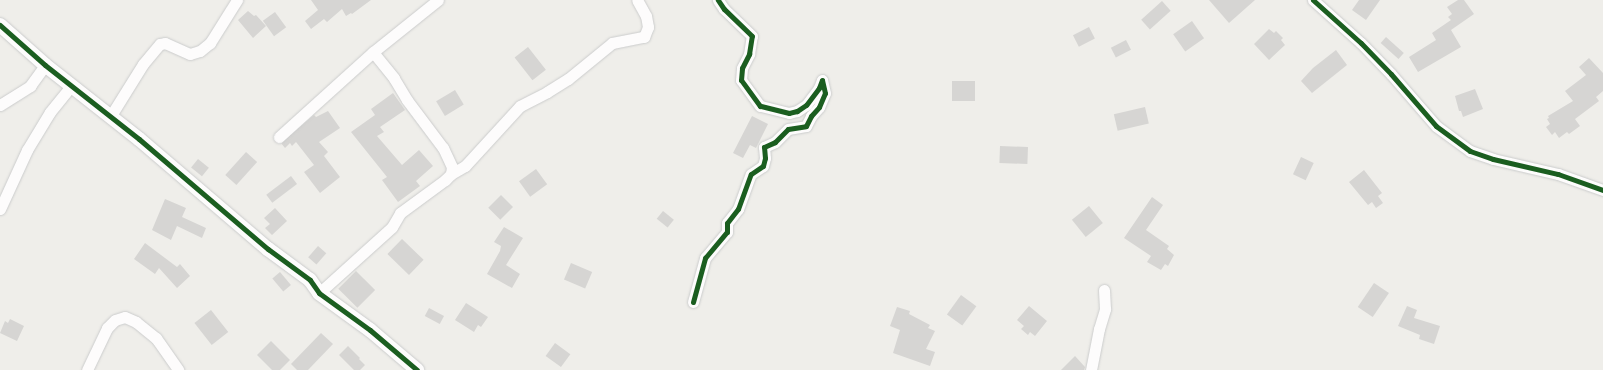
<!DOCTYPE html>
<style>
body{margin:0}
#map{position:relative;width:1603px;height:370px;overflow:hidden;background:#efeeea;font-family:Arial,sans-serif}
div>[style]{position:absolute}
.building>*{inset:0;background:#d6d5d3;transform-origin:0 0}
.roads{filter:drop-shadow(0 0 1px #cbcccc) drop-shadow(0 0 1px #cbcccc)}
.minor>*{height:11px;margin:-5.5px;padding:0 5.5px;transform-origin:5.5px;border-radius:5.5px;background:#fdfcfc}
.tertiary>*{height:14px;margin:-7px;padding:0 7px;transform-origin:7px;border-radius:7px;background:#fdfcfc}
.cycleway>*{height:5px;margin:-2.5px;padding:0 2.5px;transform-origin:2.5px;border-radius:2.5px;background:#1b5e20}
span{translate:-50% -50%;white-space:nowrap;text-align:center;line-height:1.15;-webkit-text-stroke:4px #fff;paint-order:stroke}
</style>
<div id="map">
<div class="building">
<i style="clip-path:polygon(311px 0,371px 0,352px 14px,351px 13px,346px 16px,342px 9px,327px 22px,324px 19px,311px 29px,305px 21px,318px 10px)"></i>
<i style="clip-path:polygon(1209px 0,1255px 0,1229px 23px)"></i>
<i style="clip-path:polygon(1359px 0,1380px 0,1366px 20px,1352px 10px)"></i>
<i style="clip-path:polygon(1458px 0,1464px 0,1474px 14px,1451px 30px,1461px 47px,1418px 72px,1409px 57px,1436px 40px,1432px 33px,1451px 20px,1448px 17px,1452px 14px,1447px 7px)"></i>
<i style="left:1162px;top:1px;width:13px;height:28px;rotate:48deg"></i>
<i style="clip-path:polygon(248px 11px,254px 16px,256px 15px,266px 26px,253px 38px,238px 20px)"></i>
<i style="left:275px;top:12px;width:19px;height:15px;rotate:54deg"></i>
<i style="left:1192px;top:21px;width:21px;height:23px;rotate:55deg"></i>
<i style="left:1089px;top:27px;width:13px;height:18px;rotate:63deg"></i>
<i style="clip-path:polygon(1269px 29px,1274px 33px,1276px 31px,1283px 38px,1281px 40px,1285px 45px,1269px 60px,1254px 44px)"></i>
<i style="left:1386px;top:37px;width:24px;height:8px;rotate:42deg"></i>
<i style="left:1126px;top:40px;width:11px;height:17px;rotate:63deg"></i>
<i style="left:528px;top:47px;width:29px;height:17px;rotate:52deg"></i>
<i style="clip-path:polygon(1336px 50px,1347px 65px,1312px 93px,1301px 81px,1313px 68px)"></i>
<i style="clip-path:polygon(1589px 58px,1603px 73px,1603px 91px,1596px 97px,1599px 101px,1575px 119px,1580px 126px,1569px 134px,1567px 132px,1559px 138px,1555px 132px,1552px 135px,1546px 127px,1550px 124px,1547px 119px,1549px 118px,1548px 116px,1573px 101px,1565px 91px,1586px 75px,1579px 67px)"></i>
<i style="left:952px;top:81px;width:23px;height:20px"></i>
<i style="clip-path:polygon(1475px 89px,1483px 109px,1463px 117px,1461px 111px,1459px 111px,1455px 96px)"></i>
<i style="left:455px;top:90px;width:17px;height:22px;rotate:59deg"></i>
<i style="clip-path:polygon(393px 93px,405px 110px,380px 127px,384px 132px,377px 136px,402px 165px,419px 150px,433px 166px,416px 181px,420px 186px,398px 202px,382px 180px,387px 177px,351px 132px,375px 115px,371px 109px)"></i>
<i style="left:1145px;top:107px;width:17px;height:32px;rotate:77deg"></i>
<i style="clip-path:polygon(328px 111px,340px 128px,319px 142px,328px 152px,324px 156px,340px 177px,320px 193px,304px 172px,314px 165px,296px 142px,292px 146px,290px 143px,285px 148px,281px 143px,314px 115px,316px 117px)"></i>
<i style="clip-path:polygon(752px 116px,768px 124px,756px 148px,750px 145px,743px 158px,733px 153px)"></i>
<i style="left:1000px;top:146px;width:28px;height:17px;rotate:2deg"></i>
<i style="left:246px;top:152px;width:15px;height:31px;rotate:42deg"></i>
<i style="left:1301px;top:157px;width:14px;height:19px;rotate:25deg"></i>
<i style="left:198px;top:159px;width:14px;height:11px;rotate:39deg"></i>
<i style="left:536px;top:169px;width:19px;height:21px;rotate:54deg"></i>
<i style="clip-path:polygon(1364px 170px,1382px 193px,1378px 196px,1383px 203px,1376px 208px,1372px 202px,1368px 205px,1349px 182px)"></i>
<i style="left:291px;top:176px;width:10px;height:31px;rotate:53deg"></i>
<i style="left:501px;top:195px;width:17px;height:18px;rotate:45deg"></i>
<i style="clip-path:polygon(1152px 197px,1163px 205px,1146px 230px,1169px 246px,1167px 249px,1174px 255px,1168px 266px,1165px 264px,1161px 270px,1147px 262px,1151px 256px,1124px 238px)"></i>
<i style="clip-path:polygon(165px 199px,186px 208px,182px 217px,206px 228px,202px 238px,177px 226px,171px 240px,152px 230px)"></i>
<i style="left:1089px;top:206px;width:22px;height:22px;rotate:51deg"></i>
<i style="clip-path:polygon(275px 208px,287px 221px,272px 235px,265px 228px,270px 224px,264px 218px)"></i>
<i style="left:663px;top:211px;width:14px;height:10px;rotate:39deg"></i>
<i style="clip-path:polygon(504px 227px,523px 238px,506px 265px,520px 274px,512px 288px,487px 274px,500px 251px,501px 246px,494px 242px)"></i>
<i style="left:402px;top:239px;width:30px;height:21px;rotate:44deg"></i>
<i style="clip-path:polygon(145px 243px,177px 267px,180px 264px,190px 276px,177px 288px,159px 268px,155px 274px,134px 259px)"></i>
<i style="left:318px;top:246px;width:11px;height:15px;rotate:41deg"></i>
<i style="left:571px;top:263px;width:23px;height:18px;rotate:23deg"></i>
<i style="left:356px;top:271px;width:27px;height:25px;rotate:45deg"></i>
<i style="left:280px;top:272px;width:17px;height:10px;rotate:50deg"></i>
<i style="left:1374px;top:283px;width:18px;height:29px;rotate:34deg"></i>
<i style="left:961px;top:295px;width:19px;height:24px;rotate:36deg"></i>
<i style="clip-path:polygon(466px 303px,488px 317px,481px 327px,478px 325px,474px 332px,455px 320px)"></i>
<i style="clip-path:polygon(1029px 306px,1047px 321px,1035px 336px,1030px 332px,1028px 335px,1021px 329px,1024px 326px,1017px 320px)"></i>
<i style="clip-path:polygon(1407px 306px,1417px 310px,1414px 318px,1440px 326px,1434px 344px,1419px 339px,1420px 335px,1398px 326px)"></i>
<i style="clip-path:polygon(897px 307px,910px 311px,909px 314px,930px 325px,928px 328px,935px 331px,926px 349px,935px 352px,930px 366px,893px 353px,900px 330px,890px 326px)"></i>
<i style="left:429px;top:308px;width:17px;height:9px;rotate:28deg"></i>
<i style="left:211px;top:310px;width:28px;height:21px;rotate:52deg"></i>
<i style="clip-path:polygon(10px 319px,24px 326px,17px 341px,0 333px,5px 321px,8px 323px)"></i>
<i style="clip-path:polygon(321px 333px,333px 344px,308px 370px,297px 370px,291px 364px)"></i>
<i style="clip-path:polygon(271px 341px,290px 360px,280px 370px,272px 370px,257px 355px)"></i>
<i style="left:555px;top:343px;width:19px;height:16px;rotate:36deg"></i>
<i style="clip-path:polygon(348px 346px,360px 358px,359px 359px,365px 365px,360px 370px,354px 370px,339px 355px)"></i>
<i style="clip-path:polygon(1075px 356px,1085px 367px,1084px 370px,1061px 370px)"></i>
</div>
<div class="roads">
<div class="minor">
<i style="left:1313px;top:0;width:64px;rotate:41.9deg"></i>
<i style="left:1361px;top:43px;width:43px;rotate:45.9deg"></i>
<i style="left:1391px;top:74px;width:69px;rotate:49.1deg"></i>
<i style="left:1436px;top:126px;width:42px;rotate:36.3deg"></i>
<i style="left:1470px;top:151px;width:24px;rotate:19deg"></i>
<i style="left:1493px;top:159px;width:67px;rotate:13deg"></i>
<i style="left:1558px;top:174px;width:48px;rotate:19.6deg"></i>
<i style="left:0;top:105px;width:36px;rotate:-32deg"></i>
<i style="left:30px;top:86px;width:26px;rotate:-54deg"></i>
<i style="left:110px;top:117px;width:62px;rotate:-58.1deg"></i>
<i style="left:143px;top:64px;width:26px;rotate:-50deg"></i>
<i style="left:160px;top:44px;width:5px;rotate:-11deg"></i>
<i style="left:165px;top:43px;width:27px;rotate:24deg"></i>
<i style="left:190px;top:54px;width:10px;rotate:-17deg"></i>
<i style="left:200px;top:51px;width:13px;rotate:-39deg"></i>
<i style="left:210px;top:43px;width:51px;rotate:-57.9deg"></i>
<i style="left:279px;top:137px;width:127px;rotate:-42.1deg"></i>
<i style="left:373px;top:52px;width:83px;rotate:-38.7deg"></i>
<i style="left:451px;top:174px;width:16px;rotate:-30deg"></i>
<i style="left:465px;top:166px;width:81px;rotate:-47.5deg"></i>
<i style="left:520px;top:106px;width:30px;rotate:-27deg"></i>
<i style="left:547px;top:92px;width:25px;rotate:-32deg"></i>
<i style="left:568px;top:79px;width:57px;rotate:-39.3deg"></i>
<i style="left:612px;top:43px;width:33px;rotate:-11deg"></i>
<i style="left:644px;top:37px;width:11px;rotate:-68deg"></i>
<i style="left:648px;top:27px;width:11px;rotate:-100deg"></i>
<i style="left:646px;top:16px;width:18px;rotate:-119deg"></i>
<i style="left:0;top:209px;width:65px;rotate:-65.4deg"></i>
<i style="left:27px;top:150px;width:44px;rotate:-58.8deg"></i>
<i style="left:50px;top:112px;width:33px;rotate:-51deg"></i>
<i style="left:319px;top:293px;width:98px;rotate:-42.1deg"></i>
<i style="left:392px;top:227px;width:16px;rotate:-60deg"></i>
<i style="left:400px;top:213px;width:56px;rotate:-36.3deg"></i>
<i style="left:445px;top:180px;width:8px;rotate:-45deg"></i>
<i style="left:451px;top:174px;width:7px;rotate:-82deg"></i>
<i style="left:452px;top:167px;width:21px;rotate:-115deg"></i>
<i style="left:443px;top:148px;width:60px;rotate:-126.9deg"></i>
<i style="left:407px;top:100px;width:26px;rotate:-121deg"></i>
<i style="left:394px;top:78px;width:33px;rotate:-129deg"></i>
<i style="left:693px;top:302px;width:46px;rotate:-74.7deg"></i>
<i style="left:705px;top:258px;width:34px;rotate:-50deg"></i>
<i style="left:727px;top:232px;width:9px;rotate:-90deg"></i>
<i style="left:727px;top:223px;width:18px;rotate:-52deg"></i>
<i style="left:738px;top:209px;width:37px;rotate:-70deg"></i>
<i style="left:751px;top:174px;width:14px;rotate:-34deg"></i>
<i style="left:763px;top:166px;width:8px;rotate:-76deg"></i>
<i style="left:765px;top:158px;width:11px;rotate:-95deg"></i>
<i style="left:764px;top:147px;width:12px;rotate:-24deg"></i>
<i style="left:775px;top:142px;width:18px;rotate:-45deg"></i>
<i style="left:788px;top:129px;width:18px;rotate:-9deg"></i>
<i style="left:806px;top:126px;width:11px;rotate:-63deg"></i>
<i style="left:811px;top:116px;width:12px;rotate:-48deg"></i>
<i style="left:819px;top:107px;width:15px;rotate:-67deg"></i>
<i style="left:825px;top:93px;width:13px;rotate:-103deg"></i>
<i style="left:822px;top:80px;width:9px;rotate:111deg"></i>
<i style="left:819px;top:88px;width:21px;rotate:127deg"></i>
<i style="left:806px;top:105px;width:11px;rotate:146deg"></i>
<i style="left:797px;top:111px;width:8px;rotate:166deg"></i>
<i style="left:789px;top:113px;width:30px;rotate:-166deg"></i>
<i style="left:760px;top:106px;width:32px;rotate:-126deg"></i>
<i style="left:741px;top:80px;width:12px;rotate:-85deg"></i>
<i style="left:742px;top:68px;width:16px;rotate:-63deg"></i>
<i style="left:749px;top:54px;width:18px;rotate:-81deg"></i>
<i style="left:752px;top:36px;width:39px;rotate:-136deg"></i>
<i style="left:724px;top:9px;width:11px;rotate:-124deg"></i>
<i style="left:87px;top:370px;width:47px;rotate:-64.5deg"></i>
<i style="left:107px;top:328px;width:11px;rotate:-45deg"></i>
<i style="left:115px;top:320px;width:10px;rotate:-17deg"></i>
<i style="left:125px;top:317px;width:12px;rotate:24deg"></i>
<i style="left:136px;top:322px;width:26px;rotate:39deg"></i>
<i style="left:156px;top:338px;width:39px;rotate:55deg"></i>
<i style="left:1091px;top:370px;width:42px;rotate:-79deg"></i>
<i style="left:1099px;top:329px;width:21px;rotate:-73deg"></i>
<i style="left:1105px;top:309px;width:19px;rotate:-93deg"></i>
</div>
<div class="tertiary">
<i style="left:0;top:25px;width:60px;rotate:41.6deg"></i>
<i style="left:45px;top:65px;width:120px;rotate:38.2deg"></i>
<i style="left:139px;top:139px;width:170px;rotate:40.5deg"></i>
<i style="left:268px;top:249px;width:52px;rotate:36.4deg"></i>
<i style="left:310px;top:280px;width:16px;rotate:55deg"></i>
<i style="left:319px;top:293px;width:63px;rotate:36deg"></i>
<i style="left:370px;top:330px;width:62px;rotate:40.4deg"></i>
</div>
</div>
<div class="cycleway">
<i style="left:1313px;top:0;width:64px;rotate:41.9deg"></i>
<i style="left:1361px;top:43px;width:43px;rotate:45.9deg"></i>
<i style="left:1391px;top:74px;width:69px;rotate:49.1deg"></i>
<i style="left:1436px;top:126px;width:42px;rotate:36.3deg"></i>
<i style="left:1470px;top:151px;width:24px;rotate:19deg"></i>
<i style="left:1493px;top:159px;width:67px;rotate:13deg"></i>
<i style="left:1558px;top:174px;width:48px;rotate:19.6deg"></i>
<i style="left:0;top:25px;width:60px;rotate:41.6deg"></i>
<i style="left:45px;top:65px;width:120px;rotate:38.2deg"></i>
<i style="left:139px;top:139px;width:170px;rotate:40.5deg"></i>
<i style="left:268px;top:249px;width:52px;rotate:36.4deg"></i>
<i style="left:310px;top:280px;width:16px;rotate:55deg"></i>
<i style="left:319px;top:293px;width:63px;rotate:36deg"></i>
<i style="left:370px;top:330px;width:62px;rotate:40.4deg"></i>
<i style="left:693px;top:302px;width:46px;rotate:-74.7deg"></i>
<i style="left:705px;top:258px;width:34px;rotate:-50deg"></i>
<i style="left:727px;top:232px;width:9px;rotate:-90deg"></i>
<i style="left:727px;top:223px;width:18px;rotate:-52deg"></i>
<i style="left:738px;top:209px;width:37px;rotate:-70deg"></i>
<i style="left:751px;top:174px;width:14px;rotate:-34deg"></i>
<i style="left:763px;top:166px;width:8px;rotate:-76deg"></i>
<i style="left:765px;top:158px;width:11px;rotate:-95deg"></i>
<i style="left:764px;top:147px;width:12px;rotate:-24deg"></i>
<i style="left:775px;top:142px;width:18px;rotate:-45deg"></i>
<i style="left:788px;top:129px;width:18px;rotate:-9deg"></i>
<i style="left:806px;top:126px;width:11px;rotate:-63deg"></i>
<i style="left:811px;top:116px;width:12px;rotate:-48deg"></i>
<i style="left:819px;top:107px;width:15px;rotate:-67deg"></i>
<i style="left:825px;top:93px;width:13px;rotate:-103deg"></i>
<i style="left:822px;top:80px;width:9px;rotate:111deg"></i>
<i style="left:819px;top:88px;width:21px;rotate:127deg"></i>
<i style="left:806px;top:105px;width:11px;rotate:146deg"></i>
<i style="left:797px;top:111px;width:8px;rotate:166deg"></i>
<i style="left:789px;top:113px;width:30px;rotate:-166deg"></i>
<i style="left:760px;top:106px;width:32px;rotate:-126deg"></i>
<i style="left:741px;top:80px;width:12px;rotate:-85deg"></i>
<i style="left:742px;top:68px;width:16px;rotate:-63deg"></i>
<i style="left:749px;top:54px;width:18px;rotate:-81deg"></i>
<i style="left:752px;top:36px;width:39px;rotate:-136deg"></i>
<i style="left:724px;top:9px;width:11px;rotate:-124deg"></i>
</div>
</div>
